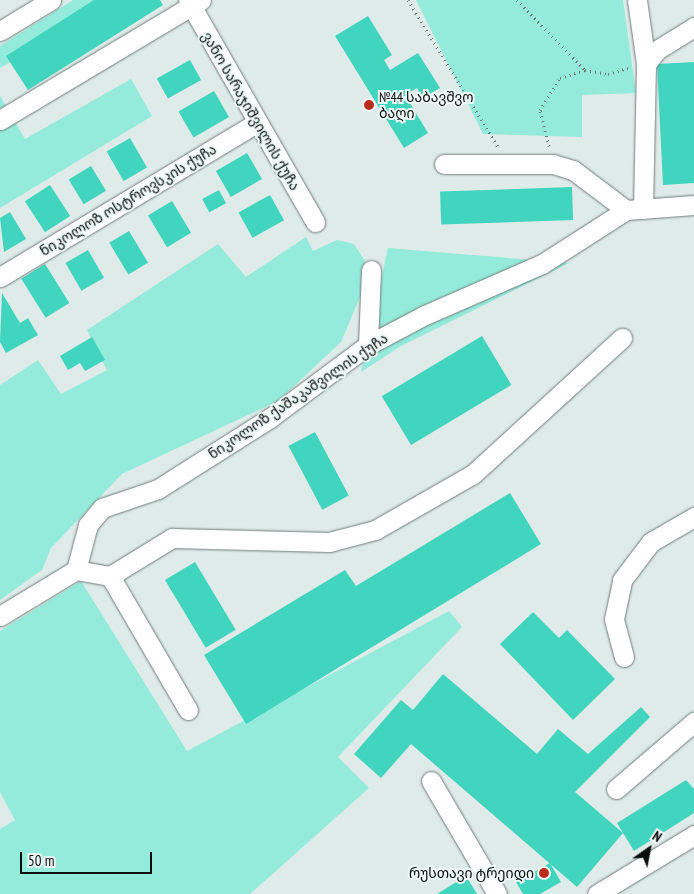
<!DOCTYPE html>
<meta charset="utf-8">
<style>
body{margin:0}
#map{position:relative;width:694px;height:894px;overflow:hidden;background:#deebe8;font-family:"PT Sans Narrow","Noto Sans Georgian",sans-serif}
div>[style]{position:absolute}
.green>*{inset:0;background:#95ebdb}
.building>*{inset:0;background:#41d4bf;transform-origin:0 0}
.path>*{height:3px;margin-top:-1.5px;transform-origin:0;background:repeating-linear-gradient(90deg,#727a78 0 1px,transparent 0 5px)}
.roads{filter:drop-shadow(0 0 1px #717c7a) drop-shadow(0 0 1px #717c7a)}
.minor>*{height:19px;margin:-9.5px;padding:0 9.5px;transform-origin:9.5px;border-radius:9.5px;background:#fff}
.dots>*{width:14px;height:14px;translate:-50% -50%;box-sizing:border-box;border:2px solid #ecf8f5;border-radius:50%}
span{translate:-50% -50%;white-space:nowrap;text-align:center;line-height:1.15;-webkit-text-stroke:4px #ecf8f5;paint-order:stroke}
.poi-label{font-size:14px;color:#0a0e0d}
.left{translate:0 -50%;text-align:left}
.right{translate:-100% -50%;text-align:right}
.street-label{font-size:14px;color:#0a0e0d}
.north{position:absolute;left:624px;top:824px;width:50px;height:50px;-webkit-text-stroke:4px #ecf8f5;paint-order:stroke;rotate:33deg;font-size:14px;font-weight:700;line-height:20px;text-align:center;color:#0a0e0d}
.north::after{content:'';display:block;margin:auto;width:18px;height:22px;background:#0a0e0d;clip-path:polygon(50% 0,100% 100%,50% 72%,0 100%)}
.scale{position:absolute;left:20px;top:852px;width:132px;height:22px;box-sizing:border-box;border:2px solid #0a0e0d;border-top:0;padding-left:6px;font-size:15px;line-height:18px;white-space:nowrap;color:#0a0e0d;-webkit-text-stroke:4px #ecf8f5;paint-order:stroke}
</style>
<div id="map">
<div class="green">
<i style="clip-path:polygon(73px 0,115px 0,0 68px,0 46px)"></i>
<i style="clip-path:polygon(416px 0,623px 0,636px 93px,582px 95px,582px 137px,483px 134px)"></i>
<i style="clip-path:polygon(131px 79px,152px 116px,0 208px,0 96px,25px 139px)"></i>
<i style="clip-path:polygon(306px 237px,313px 251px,337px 240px,354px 244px,365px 261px,363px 290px,341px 342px,278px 401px,122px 474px,51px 548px,42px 570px,0 600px,0 385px,38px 360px,61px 394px,107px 370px,87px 330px,218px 244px,246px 277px)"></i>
<i style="clip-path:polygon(388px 248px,569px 263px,401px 346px,361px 372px)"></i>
<i style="clip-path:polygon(81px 581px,187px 751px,449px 611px,462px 627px,338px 757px,369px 788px,250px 894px,0 894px,0 829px,15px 820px,0 792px,0 631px)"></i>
</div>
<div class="building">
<i style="clip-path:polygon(94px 0,160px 0,163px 5px,28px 90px,6px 56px)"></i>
<i style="clip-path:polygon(368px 16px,392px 55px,384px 60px,390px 70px,418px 53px,440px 88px,423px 98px,417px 88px,405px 95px,428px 133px,404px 148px,335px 36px)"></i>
<i style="left:190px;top:60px;width:23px;height:38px;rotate:61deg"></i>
<i style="clip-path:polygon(694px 62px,694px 183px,663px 185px,657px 64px)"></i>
<i style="left:214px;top:91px;width:30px;height:41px;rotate:60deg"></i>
<i style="left:130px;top:138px;width:34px;height:27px;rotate:60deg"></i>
<i style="left:247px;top:153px;width:30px;height:36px;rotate:60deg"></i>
<i style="left:91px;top:166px;width:29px;height:26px;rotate:59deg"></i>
<i style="left:50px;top:185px;width:37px;height:30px;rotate:57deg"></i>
<i style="left:572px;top:187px;width:33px;height:132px;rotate:88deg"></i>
<i style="left:219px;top:190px;width:15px;height:19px;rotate:62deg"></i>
<i style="left:270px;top:195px;width:29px;height:36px;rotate:61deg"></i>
<i style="left:172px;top:201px;width:37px;height:28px;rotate:59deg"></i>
<i style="clip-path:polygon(10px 212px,26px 239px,4px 252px,0 218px)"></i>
<i style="left:129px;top:231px;width:37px;height:23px;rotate:59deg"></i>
<i style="left:88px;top:250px;width:32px;height:26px;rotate:60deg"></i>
<i style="left:45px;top:264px;width:46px;height:28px;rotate:58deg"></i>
<i style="clip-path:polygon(2px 293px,20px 323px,28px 318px,38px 335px,6px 353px,0 342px)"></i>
<i style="left:482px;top:336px;width:57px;height:117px;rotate:59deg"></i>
<i style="clip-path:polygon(92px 337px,105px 360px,85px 371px,80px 363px,68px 370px,60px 356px)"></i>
<i style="left:315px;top:432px;width:72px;height:30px;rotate:62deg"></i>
<i style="clip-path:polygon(510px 493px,541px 544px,246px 724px,204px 655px,345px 570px,356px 586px)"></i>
<i style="left:195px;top:562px;width:79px;height:35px;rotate:59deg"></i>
<i style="clip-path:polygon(533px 612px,559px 638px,567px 630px,615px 679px,573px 720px,500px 644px)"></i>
<i style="clip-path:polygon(443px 674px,537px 754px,558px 729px,588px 754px,641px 707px,650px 717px,575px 792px,623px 833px,577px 887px,411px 744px,381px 778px,354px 754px,401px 700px,413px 710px)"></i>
<i style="clip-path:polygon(686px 780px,694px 789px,694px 813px,634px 851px,617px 823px)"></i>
<i style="clip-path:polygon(550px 863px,561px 882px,540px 894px,523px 894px,516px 882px)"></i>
<i style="clip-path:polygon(466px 876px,477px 894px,437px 894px)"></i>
</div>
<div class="path">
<i style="left:408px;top:0;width:172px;rotate:58.5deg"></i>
<i style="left:517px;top:0;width:98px;rotate:45.8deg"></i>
<i style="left:585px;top:70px;width:23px;rotate:10deg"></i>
<i style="left:608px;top:74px;width:21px;rotate:-17deg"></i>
<i style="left:549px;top:146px;width:37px;rotate:-104deg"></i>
<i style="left:540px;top:110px;width:38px;rotate:-58deg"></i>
<i style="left:560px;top:78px;width:26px;rotate:-18deg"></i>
</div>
<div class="roads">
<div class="minor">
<i style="left:188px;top:0;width:256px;rotate:60.2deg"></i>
<i style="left:637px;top:0;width:65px;rotate:82deg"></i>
<i style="left:0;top:31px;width:60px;rotate:-31.3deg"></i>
<i style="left:0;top:120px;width:234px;rotate:-30.8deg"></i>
<i style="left:444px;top:164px;width:109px"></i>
<i style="left:553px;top:164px;width:21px;rotate:17deg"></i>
<i style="left:573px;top:170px;width:66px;rotate:37deg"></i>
<i style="left:643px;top:209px;width:145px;rotate:-88.8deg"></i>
<i style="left:646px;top:64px;width:18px;rotate:-52deg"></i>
<i style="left:657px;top:50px;width:44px;rotate:-31.9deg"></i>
<i style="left:0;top:277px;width:299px;rotate:-31deg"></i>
<i style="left:368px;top:345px;width:75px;rotate:-87.7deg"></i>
<i style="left:76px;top:570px;width:47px;rotate:-75.1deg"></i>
<i style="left:88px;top:525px;width:22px;rotate:-51deg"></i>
<i style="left:102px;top:508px;width:59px;rotate:-18.7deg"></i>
<i style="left:158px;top:489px;width:133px;rotate:-32.4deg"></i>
<i style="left:270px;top:418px;width:122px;rotate:-36.7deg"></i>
<i style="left:368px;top:345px;width:64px;rotate:-27.8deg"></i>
<i style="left:425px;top:315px;width:128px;rotate:-23.6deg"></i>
<i style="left:542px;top:264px;width:100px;rotate:-32.7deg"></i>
<i style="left:626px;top:210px;width:68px;rotate:-4.2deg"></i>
<i style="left:0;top:616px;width:89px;rotate:-31.2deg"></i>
<i style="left:76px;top:570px;width:35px;rotate:10deg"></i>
<i style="left:624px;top:657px;width:39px;rotate:-105deg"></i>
<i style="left:614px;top:619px;width:40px;rotate:-78deg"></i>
<i style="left:622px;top:580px;width:48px;rotate:-52.7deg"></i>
<i style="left:651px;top:542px;width:50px;rotate:-30.2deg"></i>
<i style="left:188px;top:710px;width:155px;rotate:-120.2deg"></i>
<i style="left:110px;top:576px;width:73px;rotate:-31.5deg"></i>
<i style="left:172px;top:538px;width:157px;rotate:1.5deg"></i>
<i style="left:329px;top:542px;width:48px;rotate:-14.6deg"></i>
<i style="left:375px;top:530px;width:113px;rotate:-29.7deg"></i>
<i style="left:473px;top:474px;width:202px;rotate:-42.4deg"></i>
<i style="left:431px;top:781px;width:131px;rotate:59.7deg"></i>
<i style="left:616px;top:789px;width:103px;rotate:-40.7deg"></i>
<i style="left:597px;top:894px;width:114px;rotate:-31.3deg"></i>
</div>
</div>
<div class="dots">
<i style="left:369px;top:105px;background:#ba2d1a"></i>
<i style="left:544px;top:873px;background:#ba2d1a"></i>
</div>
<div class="poi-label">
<span class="left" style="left:379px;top:105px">№44 საბავშვო<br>ბაღი</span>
<span class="right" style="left:534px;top:873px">რუსთავი ტრეიდი</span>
</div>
<div class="street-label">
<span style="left:251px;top:111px;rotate:60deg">ვანო სარაჯიშვილის ქუჩა</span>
<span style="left:128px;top:200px;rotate:-31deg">ნიკოლოზ ოსტროვსკის ქუჩა</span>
<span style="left:298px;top:396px;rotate:-34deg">ნიკოლოზ ქაშაკაშვილის ქუჩა</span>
</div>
<div class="north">N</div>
<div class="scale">50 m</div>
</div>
